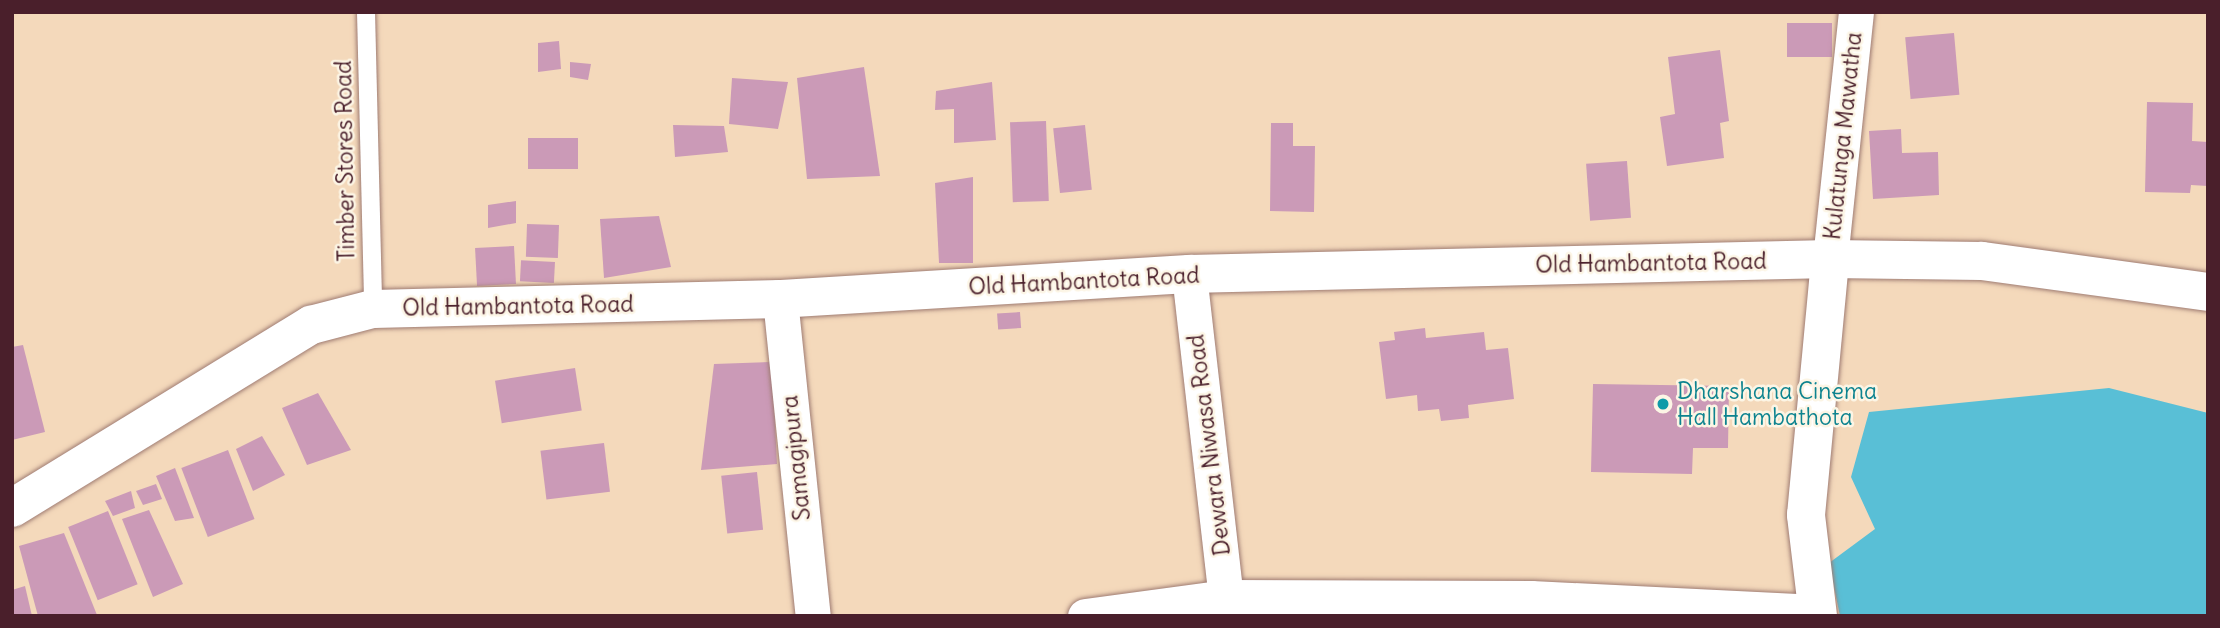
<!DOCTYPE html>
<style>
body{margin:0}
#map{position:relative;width:2220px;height:628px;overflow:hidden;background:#f4d9bb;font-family:Delius,sans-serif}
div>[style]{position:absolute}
.water>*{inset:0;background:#59bfd6}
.building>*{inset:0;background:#cb9ab7;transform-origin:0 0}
.roads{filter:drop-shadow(0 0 2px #9f7c73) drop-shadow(0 0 2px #9f7c73)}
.service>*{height:18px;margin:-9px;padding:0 9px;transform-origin:9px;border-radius:9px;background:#fff}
.minor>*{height:35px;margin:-17.5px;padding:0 17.5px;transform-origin:17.5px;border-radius:17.5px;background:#fff}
.tertiary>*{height:38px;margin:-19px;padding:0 19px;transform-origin:19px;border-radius:19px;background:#fff}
.trunk>*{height:38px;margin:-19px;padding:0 19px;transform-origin:19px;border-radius:19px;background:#fff}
.dots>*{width:19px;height:19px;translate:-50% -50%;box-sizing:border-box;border:4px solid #fcf5e5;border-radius:50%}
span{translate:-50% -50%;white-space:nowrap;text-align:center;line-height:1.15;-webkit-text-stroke:5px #fcf5e5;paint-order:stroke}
.street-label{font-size:23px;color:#4a1f2b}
.culture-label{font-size:23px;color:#0d838f}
.left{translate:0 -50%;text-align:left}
.frame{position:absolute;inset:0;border:14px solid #4a1f2b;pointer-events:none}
</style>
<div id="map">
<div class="water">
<i style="clip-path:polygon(2109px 388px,2208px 413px,2208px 616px,1840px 616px,1829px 563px,1875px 529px,1851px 477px,1869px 412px)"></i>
</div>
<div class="building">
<i style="left:1787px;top:23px;width:45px;height:34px"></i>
<i style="left:1954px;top:33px;width:62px;height:49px;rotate:85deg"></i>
<i style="clip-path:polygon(559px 41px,561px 69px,538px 72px,538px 43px)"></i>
<i style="clip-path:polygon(1720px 50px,1729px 121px,1720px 123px,1724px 158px,1667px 166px,1660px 117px,1675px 114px,1668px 57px)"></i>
<i style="clip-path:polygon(570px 62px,591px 64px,588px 80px,570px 77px)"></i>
<i style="clip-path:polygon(864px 67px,880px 176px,807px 179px,797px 78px)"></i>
<i style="clip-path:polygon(732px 78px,788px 82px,778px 129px,729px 124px)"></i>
<i style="clip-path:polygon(992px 82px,996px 140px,954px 143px,954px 109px,935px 110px,936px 91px)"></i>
<i style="clip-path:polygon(2147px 102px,2193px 103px,2192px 141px,2208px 142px,2208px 186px,2191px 185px,2190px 193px,2145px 192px)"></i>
<i style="left:1046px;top:121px;width:80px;height:36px;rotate:88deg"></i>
<i style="clip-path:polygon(1271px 123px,1293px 123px,1293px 146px,1315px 146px,1314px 212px,1270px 211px)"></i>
<i style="clip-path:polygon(673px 125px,724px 126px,728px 152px,675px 157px)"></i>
<i style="left:1085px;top:125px;width:65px;height:32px;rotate:84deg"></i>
<i style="clip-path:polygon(1901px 129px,1902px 153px,1938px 152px,1939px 195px,1873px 199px,1869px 131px)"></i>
<i style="left:528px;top:138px;width:50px;height:31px"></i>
<i style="left:1627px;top:161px;width:57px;height:41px;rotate:86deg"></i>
<i style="clip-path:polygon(973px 177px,973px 263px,939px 263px,935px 183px)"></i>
<i style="clip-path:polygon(516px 201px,516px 223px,488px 228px,488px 205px)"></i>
<i style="clip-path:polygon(659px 216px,671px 267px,604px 278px,600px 219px)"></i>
<i style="left:559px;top:225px;width:33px;height:32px;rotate:92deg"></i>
<i style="left:514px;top:246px;width:38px;height:39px;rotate:87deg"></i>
<i style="left:555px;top:262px;width:21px;height:34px;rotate:93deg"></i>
<i style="left:1020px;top:312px;width:16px;height:23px;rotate:86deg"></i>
<i style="clip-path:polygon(1425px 328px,1426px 338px,1484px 332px,1486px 350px,1508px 348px,1514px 399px,1468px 405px,1469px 418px,1441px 421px,1439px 409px,1418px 411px,1417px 395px,1386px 399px,1379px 342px,1395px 340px,1394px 332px)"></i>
<i style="clip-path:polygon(23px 345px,45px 432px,12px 440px,12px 347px)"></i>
<i style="clip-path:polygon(772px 362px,777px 464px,701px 470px,714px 364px)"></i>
<i style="left:575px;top:368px;width:43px;height:81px;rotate:81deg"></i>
<i style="clip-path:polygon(1593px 384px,1729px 386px,1728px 448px,1693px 448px,1692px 474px,1591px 472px)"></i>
<i style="clip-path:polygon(318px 393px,351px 450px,307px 465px,282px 408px)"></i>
<i style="clip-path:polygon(262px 436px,285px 475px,253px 491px,236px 449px)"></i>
<i style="left:604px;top:443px;width:49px;height:64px;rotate:83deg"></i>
<i style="left:228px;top:450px;width:74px;height:50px;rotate:69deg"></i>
<i style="clip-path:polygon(175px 468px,194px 518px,175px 521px,156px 476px)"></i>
<i style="left:757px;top:472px;width:58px;height:36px;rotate:84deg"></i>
<i style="clip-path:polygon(156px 484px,162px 499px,143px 505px,136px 491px)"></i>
<i style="clip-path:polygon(131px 491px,135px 508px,113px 516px,105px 501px)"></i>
<i style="clip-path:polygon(149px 510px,183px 584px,153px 597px,122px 519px)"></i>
<i style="left:108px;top:511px;width:79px;height:43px;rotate:68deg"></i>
<i style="clip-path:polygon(64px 533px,97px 615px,38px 616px,19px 546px)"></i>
<i style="clip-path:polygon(25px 586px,32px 616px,12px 616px,12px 590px)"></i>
</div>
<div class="roads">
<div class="service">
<i style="left:366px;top:12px;width:297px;rotate:88.6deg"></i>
</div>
<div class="minor">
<i style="left:1830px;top:259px;width:248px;rotate:-84deg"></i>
<i style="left:1189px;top:274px;width:344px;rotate:83.5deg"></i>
<i style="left:780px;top:299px;width:319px;rotate:84.1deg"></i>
<i style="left:1085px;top:616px;width:142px;rotate:-7.7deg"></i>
<i style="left:1226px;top:597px;width:305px;rotate:0.2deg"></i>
<i style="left:1531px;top:598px;width:286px;rotate:2.8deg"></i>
</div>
<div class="tertiary">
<i style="left:1818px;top:616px;width:102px;rotate:-96.8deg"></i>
<i style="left:1806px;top:515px;width:257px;rotate:-84.6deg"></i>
</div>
<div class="trunk">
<i style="left:12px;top:508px;width:351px;rotate:-31.5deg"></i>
<i style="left:311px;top:325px;width:64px;rotate:-14.5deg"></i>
<i style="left:373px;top:309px;width:407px;rotate:-1.4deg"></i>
<i style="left:780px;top:299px;width:410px;rotate:-3.5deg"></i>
<i style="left:1189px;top:274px;width:641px;rotate:-1.34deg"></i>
<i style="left:1830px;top:259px;width:152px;rotate:0.8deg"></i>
<i style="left:1982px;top:261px;width:228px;rotate:7.8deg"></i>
</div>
</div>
<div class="dots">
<i style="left:1663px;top:404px;background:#0f9aa8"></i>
</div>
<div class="street-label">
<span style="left:1843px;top:136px;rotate:-84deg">Kulatunga Mawatha</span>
<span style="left:345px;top:161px;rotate:-91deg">Timber Stores Road</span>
<span style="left:1651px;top:263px;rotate:-1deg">Old Hambantota Road</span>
<span style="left:1084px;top:281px;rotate:-3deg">Old Hambantota Road</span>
<span style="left:518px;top:306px;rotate:-1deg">Old Hambantota Road</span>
<span style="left:1209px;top:445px;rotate:-97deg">Dewara Niwasa Road</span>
<span style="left:796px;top:458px;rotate:-96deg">Samagipura</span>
</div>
<div class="culture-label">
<span class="left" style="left:1677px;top:404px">Dharshana Cinema<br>Hall Hambathota</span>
</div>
<div class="frame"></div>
</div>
